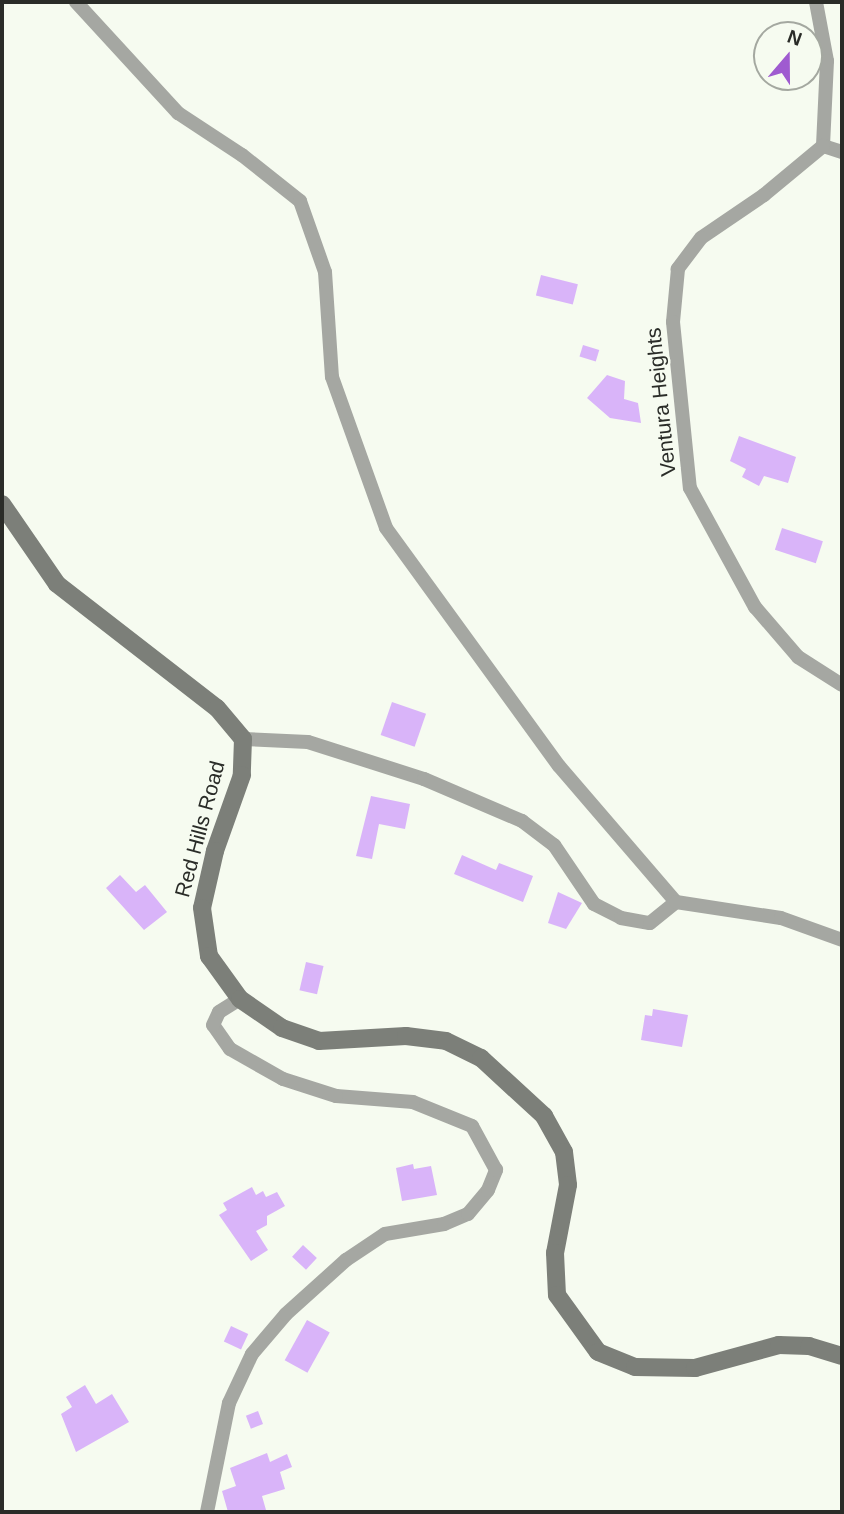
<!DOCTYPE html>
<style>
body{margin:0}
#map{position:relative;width:844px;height:1514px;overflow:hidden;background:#f6fbf0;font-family:Arial,sans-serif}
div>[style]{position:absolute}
.building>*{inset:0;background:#d9b4f9;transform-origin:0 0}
.minor>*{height:14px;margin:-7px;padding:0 7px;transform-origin:7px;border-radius:7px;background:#a5a7a2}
.secondary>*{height:18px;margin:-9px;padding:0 9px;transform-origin:9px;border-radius:9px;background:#7c7f79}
span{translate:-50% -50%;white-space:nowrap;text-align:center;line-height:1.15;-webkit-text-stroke:5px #f6fbf0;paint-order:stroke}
.street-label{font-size:21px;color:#2a2c28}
.frame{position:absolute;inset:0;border:4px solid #2a2c28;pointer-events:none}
.north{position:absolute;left:753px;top:21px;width:70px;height:70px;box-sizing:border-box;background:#f6fbf0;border:2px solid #a4a8a0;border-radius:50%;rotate:20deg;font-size:19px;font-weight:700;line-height:28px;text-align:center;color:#2a2c28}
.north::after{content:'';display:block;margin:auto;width:24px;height:32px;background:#9f5bd0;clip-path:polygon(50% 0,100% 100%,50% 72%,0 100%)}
</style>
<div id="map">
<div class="building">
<i style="left:541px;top:275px;width:38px;height:21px;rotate:14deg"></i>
<i style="left:583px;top:345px;width:17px;height:12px;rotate:17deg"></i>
<i style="clip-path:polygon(607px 375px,625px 381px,624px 399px,638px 403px,641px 423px,610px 418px,587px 398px)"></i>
<i style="clip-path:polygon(739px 436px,796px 457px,788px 483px,764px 476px,759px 486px,742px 477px,746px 469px,730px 461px)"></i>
<i style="left:782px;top:528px;width:43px;height:23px;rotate:18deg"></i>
<i style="left:392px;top:702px;width:36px;height:35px;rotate:19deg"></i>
<i style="clip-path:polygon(371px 796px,410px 804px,405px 829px,379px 824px,372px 859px,356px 856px)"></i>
<i style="clip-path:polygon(462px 855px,496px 870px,499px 863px,533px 876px,523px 902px,454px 874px)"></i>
<i style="clip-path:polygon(120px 875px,136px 892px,145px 885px,167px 912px,144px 930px,106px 888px)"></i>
<i style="clip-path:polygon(558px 892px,582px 903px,566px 929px,548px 923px)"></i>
<i style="left:306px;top:962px;width:18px;height:29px;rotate:13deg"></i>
<i style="clip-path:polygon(653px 1009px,688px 1015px,682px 1047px,641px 1040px,645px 1015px,652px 1016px)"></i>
<i style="clip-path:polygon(413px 1164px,414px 1169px,431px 1166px,437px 1195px,402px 1201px,396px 1168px)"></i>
<i style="clip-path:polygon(252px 1187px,256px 1195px,263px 1191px,266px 1197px,277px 1192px,285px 1206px,267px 1216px,267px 1225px,256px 1231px,268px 1250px,251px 1261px,219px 1215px,227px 1210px,223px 1203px)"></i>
<i style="left:303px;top:1245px;width:19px;height:16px;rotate:43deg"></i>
<i style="left:307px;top:1320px;width:26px;height:46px;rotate:29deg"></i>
<i style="left:231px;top:1326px;width:19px;height:17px;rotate:25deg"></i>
<i style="clip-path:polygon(85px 1385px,96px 1404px,112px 1394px,129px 1422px,76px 1452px,61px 1414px,72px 1407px,66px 1397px)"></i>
<i style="left:258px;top:1411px;width:14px;height:13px;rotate:69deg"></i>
<i style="clip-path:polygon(267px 1453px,270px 1462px,287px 1454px,292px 1467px,280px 1472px,285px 1489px,262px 1496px,266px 1510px,228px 1512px,222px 1491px,236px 1486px,230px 1468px)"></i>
</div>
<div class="minor">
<i style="left:76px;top:2px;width:151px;rotate:47.4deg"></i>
<i style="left:178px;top:113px;width:77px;rotate:33.3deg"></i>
<i style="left:242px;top:155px;width:74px;rotate:38.4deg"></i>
<i style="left:300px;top:201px;width:75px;rotate:70.6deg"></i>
<i style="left:325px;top:272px;width:105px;rotate:86.2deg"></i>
<i style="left:332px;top:377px;width:160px;rotate:70.3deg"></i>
<i style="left:386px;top:528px;width:294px;rotate:54deg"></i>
<i style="left:559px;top:766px;width:179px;rotate:49.3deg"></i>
<i style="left:816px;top:2px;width:60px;rotate:79.4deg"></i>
<i style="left:827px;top:61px;width:85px;rotate:92.7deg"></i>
<i style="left:842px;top:152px;width:20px;rotate:-162deg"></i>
<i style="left:823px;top:146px;width:77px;rotate:140.3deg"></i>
<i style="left:764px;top:195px;width:76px;rotate:145.7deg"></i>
<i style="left:701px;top:238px;width:39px;rotate:127deg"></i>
<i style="left:678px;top:269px;width:53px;rotate:95.4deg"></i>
<i style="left:673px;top:322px;width:167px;rotate:84.2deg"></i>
<i style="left:690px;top:488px;width:136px;rotate:61.4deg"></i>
<i style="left:755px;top:607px;width:66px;rotate:49.3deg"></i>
<i style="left:798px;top:657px;width:52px;rotate:32.5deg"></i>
<i style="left:243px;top:739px;width:65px;rotate:2.6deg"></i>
<i style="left:308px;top:742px;width:122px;rotate:17.7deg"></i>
<i style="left:424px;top:779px;width:107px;rotate:23.2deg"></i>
<i style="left:522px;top:821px;width:40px;rotate:37deg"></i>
<i style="left:554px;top:845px;width:71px;rotate:55.9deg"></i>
<i style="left:594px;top:904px;width:30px;rotate:27deg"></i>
<i style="left:621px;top:918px;width:29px;rotate:10deg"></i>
<i style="left:650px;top:923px;width:33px;rotate:-39deg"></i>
<i style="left:676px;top:902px;width:106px;rotate:8.7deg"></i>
<i style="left:781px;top:918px;width:65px;rotate:19.8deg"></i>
<i style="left:207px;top:1512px;width:111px;rotate:-78.6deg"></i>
<i style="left:229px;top:1403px;width:54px;rotate:-64.9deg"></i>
<i style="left:252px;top:1354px;width:52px;rotate:-49.6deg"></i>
<i style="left:286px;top:1314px;width:81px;rotate:-42deg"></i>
<i style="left:346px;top:1260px;width:47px;rotate:-33.7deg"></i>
<i style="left:385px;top:1234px;width:60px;rotate:-9.6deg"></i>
<i style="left:444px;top:1224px;width:26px;rotate:-23deg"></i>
<i style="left:468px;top:1214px;width:31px;rotate:-50deg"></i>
<i style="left:488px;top:1190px;width:22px;rotate:-68deg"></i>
<i style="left:496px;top:1170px;width:50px;rotate:-118.6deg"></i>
<i style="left:472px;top:1126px;width:64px;rotate:-157.9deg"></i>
<i style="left:413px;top:1102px;width:77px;rotate:-175.5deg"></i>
<i style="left:336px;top:1096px;width:56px;rotate:-162.2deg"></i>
<i style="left:283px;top:1079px;width:61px;rotate:-150.5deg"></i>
<i style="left:230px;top:1049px;width:29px;rotate:-125deg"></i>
<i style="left:213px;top:1025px;width:14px;rotate:-65deg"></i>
<i style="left:219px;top:1012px;width:25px;rotate:-32deg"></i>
</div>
<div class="secondary">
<i style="left:2px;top:504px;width:97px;rotate:55.5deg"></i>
<i style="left:57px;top:584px;width:202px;rotate:37.8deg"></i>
<i style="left:217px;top:708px;width:40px;rotate:50deg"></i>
<i style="left:243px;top:739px;width:36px;rotate:92deg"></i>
<i style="left:242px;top:775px;width:81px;rotate:109.6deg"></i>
<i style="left:215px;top:851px;width:58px;rotate:102.8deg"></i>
<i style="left:202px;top:908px;width:49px;rotate:81.7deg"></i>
<i style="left:209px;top:956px;width:53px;rotate:54.2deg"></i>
<i style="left:240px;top:999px;width:51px;rotate:34.6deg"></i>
<i style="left:282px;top:1028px;width:39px;rotate:19deg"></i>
<i style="left:319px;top:1041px;width:87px;rotate:-3.3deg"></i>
<i style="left:406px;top:1036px;width:40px;rotate:7.1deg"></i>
<i style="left:446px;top:1041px;width:39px;rotate:26deg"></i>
<i style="left:481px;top:1058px;width:86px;rotate:42.6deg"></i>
<i style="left:544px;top:1116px;width:41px;rotate:60.9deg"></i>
<i style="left:564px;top:1152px;width:33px;rotate:83deg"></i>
<i style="left:568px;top:1185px;width:69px;rotate:100.8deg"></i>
<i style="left:555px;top:1253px;width:42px;rotate:87.3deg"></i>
<i style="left:557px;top:1295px;width:70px;rotate:54.3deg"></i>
<i style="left:598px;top:1352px;width:40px;rotate:22deg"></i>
<i style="left:635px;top:1367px;width:60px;rotate:1deg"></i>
<i style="left:695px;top:1368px;width:87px;rotate:-15.3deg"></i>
<i style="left:779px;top:1345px;width:30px;rotate:2deg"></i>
<i style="left:809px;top:1346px;width:34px;rotate:17deg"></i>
</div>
<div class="street-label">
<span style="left:661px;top:402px;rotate:-96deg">Ventura Heights</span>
<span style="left:200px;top:829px;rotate:-75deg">Red Hills Road</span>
</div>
<div class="frame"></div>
<div class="north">N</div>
</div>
